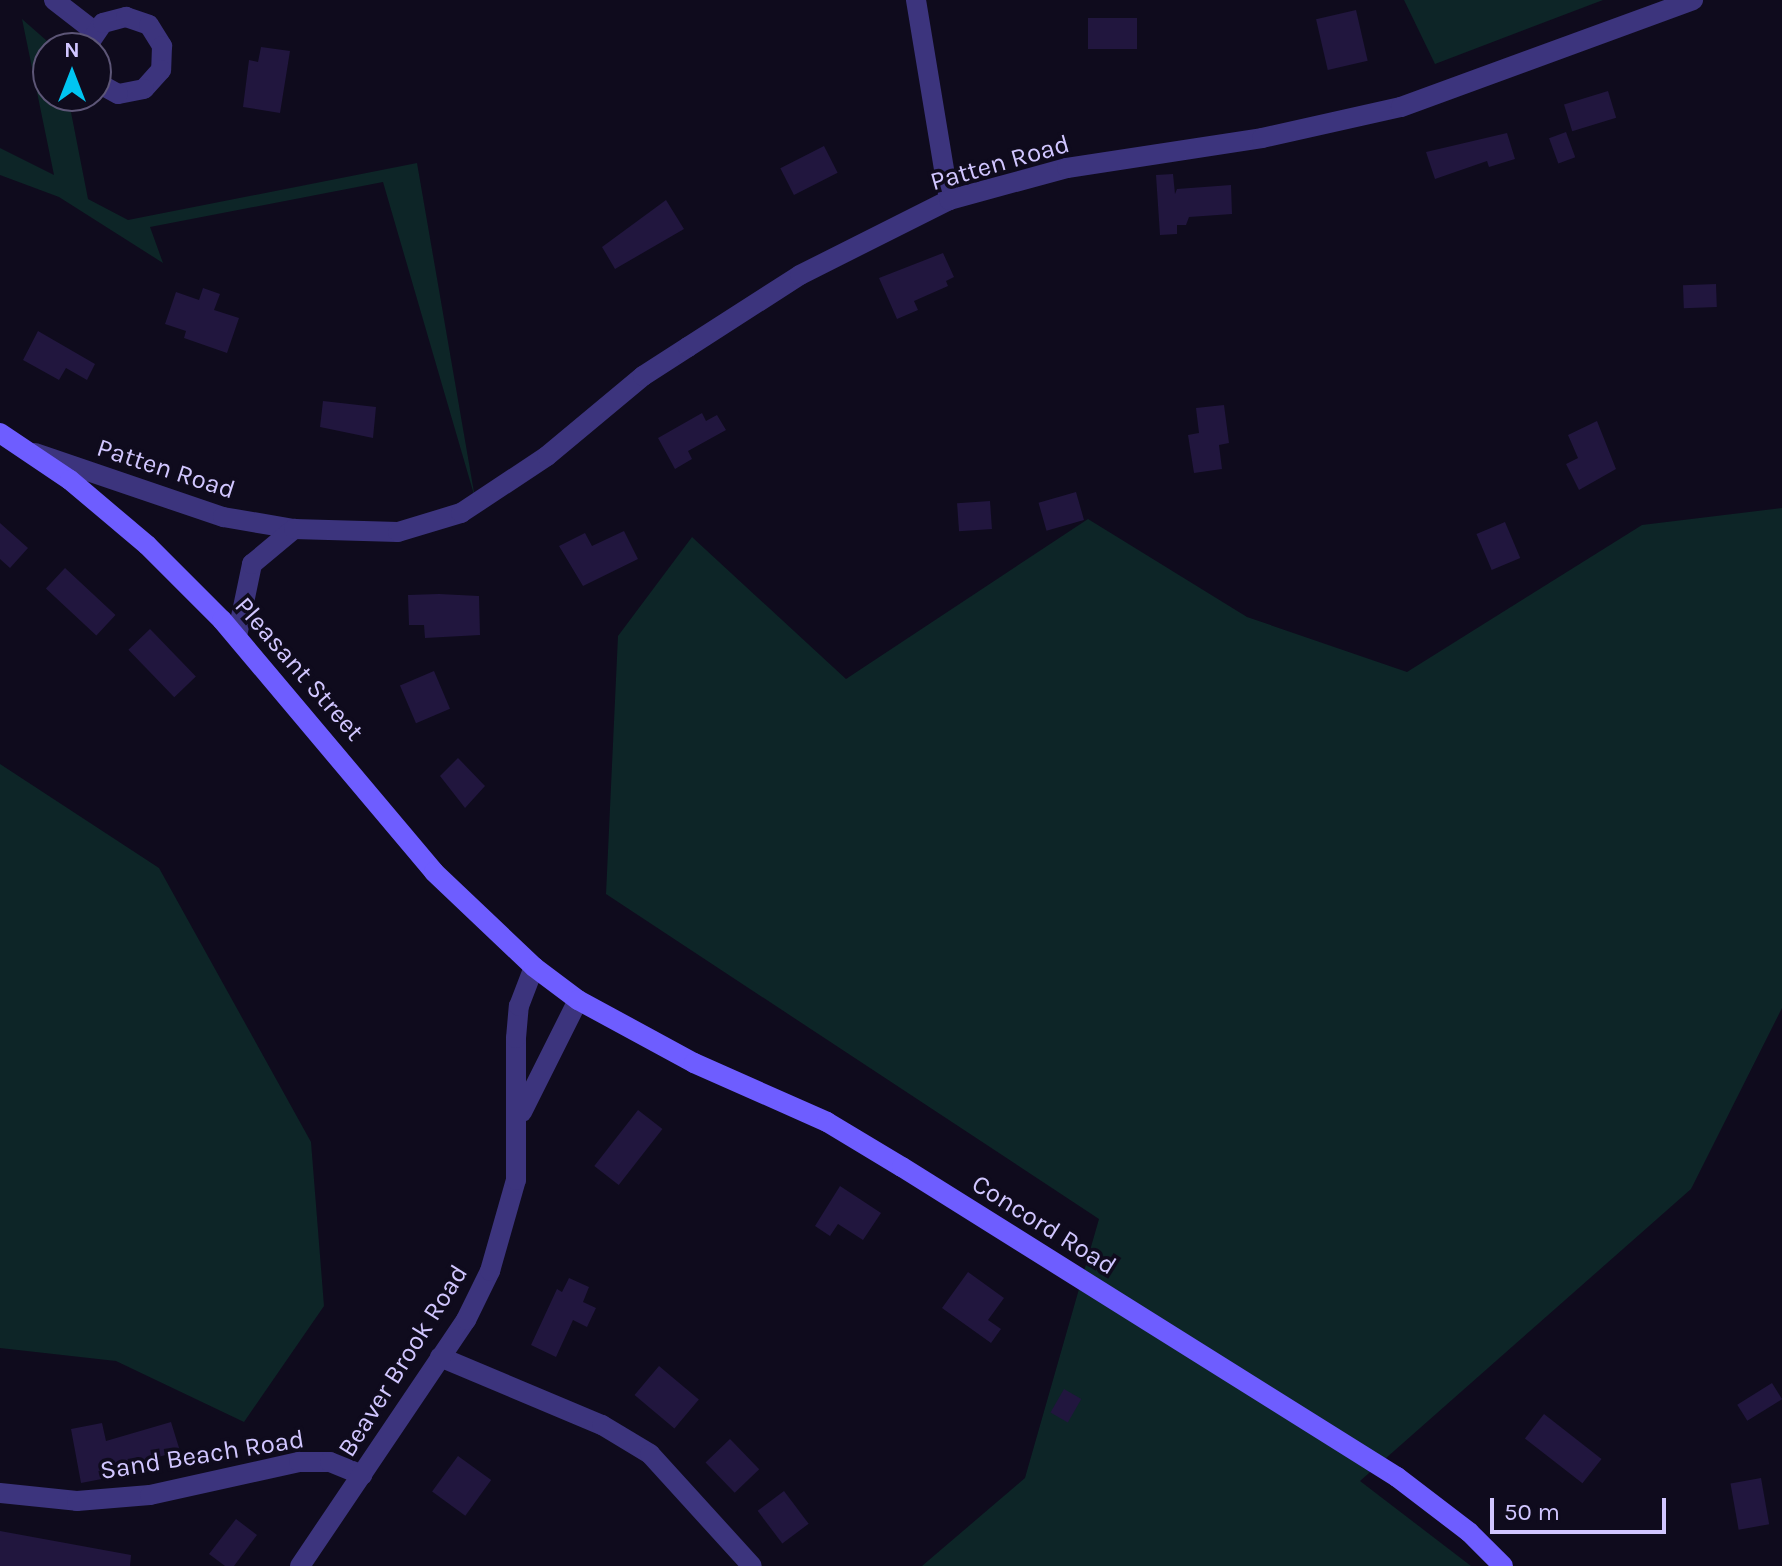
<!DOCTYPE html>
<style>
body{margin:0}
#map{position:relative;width:1782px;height:1566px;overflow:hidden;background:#0f0b1d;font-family:Karla,sans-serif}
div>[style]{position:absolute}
.green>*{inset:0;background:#0d2527}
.building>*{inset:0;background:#21163e;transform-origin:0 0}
.minor>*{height:20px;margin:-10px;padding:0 10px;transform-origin:10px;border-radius:10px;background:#3c347d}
.tertiary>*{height:20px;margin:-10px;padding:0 10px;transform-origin:10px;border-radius:10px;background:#3c347d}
.secondary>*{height:20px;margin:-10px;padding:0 10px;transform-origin:10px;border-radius:10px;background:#6e5dff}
span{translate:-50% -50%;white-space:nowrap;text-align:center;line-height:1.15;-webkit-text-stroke:7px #0f0b1d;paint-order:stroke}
.street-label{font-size:26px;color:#d1c6ff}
.north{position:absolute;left:32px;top:32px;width:80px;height:80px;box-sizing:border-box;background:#0f0b1d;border:2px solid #5d5677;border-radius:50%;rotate:0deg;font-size:22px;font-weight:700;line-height:32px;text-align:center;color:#d1c6ff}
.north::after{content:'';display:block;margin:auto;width:28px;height:36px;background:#00c5f1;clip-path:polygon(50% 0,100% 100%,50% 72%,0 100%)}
.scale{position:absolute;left:1490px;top:1498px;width:176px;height:36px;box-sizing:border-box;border:4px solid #d1c6ff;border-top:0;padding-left:10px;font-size:24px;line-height:28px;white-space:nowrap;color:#d1c6ff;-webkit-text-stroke:6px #0f0b1d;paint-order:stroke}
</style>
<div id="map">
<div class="green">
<i style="clip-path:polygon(1404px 0,1603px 0,1435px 64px)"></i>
<i style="clip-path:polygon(22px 19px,55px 48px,48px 48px,48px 96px,66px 96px,69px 102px,88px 199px,128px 220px,417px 163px,475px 498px,383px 182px,150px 227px,163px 263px,59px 197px,0 175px,0 148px,54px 175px)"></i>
<i style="clip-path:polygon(1782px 508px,1782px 1008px,1691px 1189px,1360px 1481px,1471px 1566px,922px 1566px,1025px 1478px,1099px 1219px,606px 894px,618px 636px,692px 537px,846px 679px,1088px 519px,1247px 617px,1407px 672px,1642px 525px)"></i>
<i style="clip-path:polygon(0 764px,159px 868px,311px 1142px,324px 1306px,244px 1422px,116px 1361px,0 1348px)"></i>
</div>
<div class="building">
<i style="left:1356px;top:10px;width:52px;height:41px;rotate:77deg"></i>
<i style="left:1088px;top:18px;width:49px;height:31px"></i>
<i style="clip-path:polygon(261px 47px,290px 51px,280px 113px,243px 107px,249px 60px,258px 62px)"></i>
<i style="left:1608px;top:91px;width:28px;height:46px;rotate:73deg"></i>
<i style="left:1566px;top:132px;width:27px;height:18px;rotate:70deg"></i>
<i style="clip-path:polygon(1507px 133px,1515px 159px,1489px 167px,1487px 161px,1435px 179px,1426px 152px)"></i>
<i style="left:824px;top:146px;width:30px;height:49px;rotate:63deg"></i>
<i style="clip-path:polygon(1173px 174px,1175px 194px,1177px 189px,1231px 185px,1232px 214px,1189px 217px,1186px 225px,1177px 225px,1177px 234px,1160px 235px,1156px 175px)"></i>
<i style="clip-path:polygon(666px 200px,684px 229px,615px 269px,602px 247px)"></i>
<i style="clip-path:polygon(943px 253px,954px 277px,946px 281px,948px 286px,914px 301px,918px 310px,897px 319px,879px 278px)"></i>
<i style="left:1716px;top:284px;width:23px;height:33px;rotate:88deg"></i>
<i style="clip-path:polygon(203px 288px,220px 294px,214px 310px,239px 318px,227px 353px,184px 338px,186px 331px,165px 324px,176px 292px,199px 300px)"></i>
<i style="clip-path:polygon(38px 331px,95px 364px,87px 380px,66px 368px,59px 380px,23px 360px)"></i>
<i style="clip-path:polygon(323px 401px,376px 407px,373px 438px,320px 427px)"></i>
<i style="clip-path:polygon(1224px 405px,1229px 443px,1219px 445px,1222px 469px,1194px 473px,1188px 435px,1199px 433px,1196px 408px)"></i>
<i style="clip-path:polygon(702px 413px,706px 421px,717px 415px,726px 430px,688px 451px,692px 459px,675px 469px,658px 438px)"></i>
<i style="clip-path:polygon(1597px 421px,1616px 469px,1579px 490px,1566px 464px,1578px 458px,1568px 435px)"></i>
<i style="left:1076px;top:492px;width:29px;height:39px;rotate:74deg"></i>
<i style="left:990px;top:501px;width:28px;height:33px;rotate:86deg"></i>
<i style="left:1505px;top:522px;width:39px;height:31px;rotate:67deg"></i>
<i style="clip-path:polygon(0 523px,28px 548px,10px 568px,0 559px)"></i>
<i style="clip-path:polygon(624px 531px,638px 559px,583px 586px,559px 546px,585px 533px,592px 546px)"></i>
<i style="left:65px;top:568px;width:69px;height:28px;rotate:43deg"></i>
<i style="clip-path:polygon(439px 594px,479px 596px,480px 635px,425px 638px,424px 625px,409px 625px,408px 595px)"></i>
<i style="left:150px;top:629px;width:66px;height:30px;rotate:46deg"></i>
<i style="left:434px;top:671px;width:41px;height:37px;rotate:67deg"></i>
<i style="clip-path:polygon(458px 758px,485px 786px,465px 808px,440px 776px)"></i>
<i style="left:638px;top:1110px;width:31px;height:71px;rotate:38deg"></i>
<i style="clip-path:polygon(840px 1186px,881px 1213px,863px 1240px,838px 1224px,830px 1236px,815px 1226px)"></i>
<i style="clip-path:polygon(968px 1272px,1004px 1298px,988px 1320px,1001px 1329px,991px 1343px,942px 1308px)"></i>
<i style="clip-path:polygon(569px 1278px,589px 1287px,583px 1302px,596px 1308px,587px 1327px,573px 1320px,556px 1357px,531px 1345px,557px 1289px,562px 1292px)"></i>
<i style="left:659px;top:1366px;width:52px;height:38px;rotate:40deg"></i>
<i style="left:1772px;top:1383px;width:19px;height:41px;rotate:58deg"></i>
<i style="left:1064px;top:1389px;width:20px;height:27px;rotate:30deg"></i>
<i style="left:1544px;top:1414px;width:73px;height:31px;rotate:38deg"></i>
<i style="clip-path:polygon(171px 1422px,180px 1451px,111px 1470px,112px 1477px,81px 1483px,71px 1429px,102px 1423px,106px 1441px)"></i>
<i style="left:730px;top:1439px;width:42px;height:34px;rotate:46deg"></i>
<i style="left:458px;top:1456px;width:41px;height:44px;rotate:36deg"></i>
<i style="left:1761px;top:1478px;width:47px;height:31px;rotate:80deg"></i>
<i style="left:784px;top:1491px;width:41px;height:33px;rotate:53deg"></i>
<i style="clip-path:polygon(236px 1519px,257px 1535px,234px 1566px,225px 1566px,209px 1554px)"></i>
<i style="clip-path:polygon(0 1531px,131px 1555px,130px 1566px,0 1566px)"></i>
</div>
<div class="minor">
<i style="left:54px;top:0;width:51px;rotate:37.8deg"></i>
<i style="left:916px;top:0;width:203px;rotate:80.6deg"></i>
<i style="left:86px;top:48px;width:30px;rotate:-56deg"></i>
<i style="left:103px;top:23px;width:24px;rotate:-15deg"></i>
<i style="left:126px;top:17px;width:24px;rotate:19deg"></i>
<i style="left:149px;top:25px;width:25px;rotate:58deg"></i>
<i style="left:162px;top:46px;width:24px;rotate:92deg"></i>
<i style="left:161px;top:70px;width:25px;rotate:132deg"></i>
<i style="left:144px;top:89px;width:26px;rotate:169deg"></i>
<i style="left:118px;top:94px;width:25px;rotate:-151deg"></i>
<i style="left:440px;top:1357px;width:176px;rotate:22.8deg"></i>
<i style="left:602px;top:1425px;width:56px;rotate:31.1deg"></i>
<i style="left:650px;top:1454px;width:151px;rotate:47.7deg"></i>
<i style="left:0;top:1493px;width:77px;rotate:5.9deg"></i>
<i style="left:77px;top:1501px;width:73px;rotate:-4.7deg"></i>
<i style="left:150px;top:1495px;width:153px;rotate:-12.5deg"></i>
<i style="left:299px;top:1462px;width:31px"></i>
<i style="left:330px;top:1462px;width:35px;rotate:22deg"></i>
</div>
<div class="tertiary">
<i style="left:35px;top:453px;width:199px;rotate:18.8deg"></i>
<i style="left:223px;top:517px;width:72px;rotate:9.6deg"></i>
<i style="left:237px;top:636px;width:74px;rotate:-78.2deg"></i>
<i style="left:252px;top:564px;width:55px;rotate:-39.8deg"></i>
<i style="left:294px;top:529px;width:104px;rotate:1.7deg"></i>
<i style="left:398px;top:532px;width:66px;rotate:-16.8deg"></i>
<i style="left:461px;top:513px;width:103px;rotate:-33.5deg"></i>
<i style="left:547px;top:456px;width:125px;rotate:-39.8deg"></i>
<i style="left:643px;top:376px;width:54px;rotate:-32.8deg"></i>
<i style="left:688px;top:347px;width:133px;rotate:-32.7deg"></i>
<i style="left:800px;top:275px;width:167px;rotate:-26.7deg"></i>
<i style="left:949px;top:200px;width:122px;rotate:-15.2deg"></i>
<i style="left:1067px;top:168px;width:197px;rotate:-8.7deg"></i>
<i style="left:1262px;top:138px;width:142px;rotate:-12.6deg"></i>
<i style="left:1401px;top:107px;width:311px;rotate:-20.1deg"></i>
<i style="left:522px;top:1112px;width:125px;rotate:-63.4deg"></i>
<i style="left:300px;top:1566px;width:297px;rotate:-56deg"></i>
<i style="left:466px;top:1320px;width:55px;rotate:-63.9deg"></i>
<i style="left:490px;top:1271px;width:95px;rotate:-74.1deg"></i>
<i style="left:516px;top:1180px;width:142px;rotate:-90deg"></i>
<i style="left:516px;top:1038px;width:32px;rotate:-85deg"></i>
<i style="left:519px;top:1006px;width:42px;rotate:-69deg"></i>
</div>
<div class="secondary">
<i style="left:0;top:433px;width:84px;rotate:33.9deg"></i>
<i style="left:70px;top:480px;width:101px;rotate:40.2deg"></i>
<i style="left:147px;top:545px;width:106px;rotate:45deg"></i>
<i style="left:222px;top:620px;width:329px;rotate:49.9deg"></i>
<i style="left:434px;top:872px;width:138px;rotate:43.5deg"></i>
<i style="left:534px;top:967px;width:55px;rotate:36.9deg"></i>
<i style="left:578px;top:1000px;width:132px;rotate:28.5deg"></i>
<i style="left:694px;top:1063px;width:145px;rotate:23.9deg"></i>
<i style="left:827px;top:1122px;width:87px;rotate:31deg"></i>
<i style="left:902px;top:1167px;width:584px;rotate:32.06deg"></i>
<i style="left:1397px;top:1477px;width:91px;rotate:37.4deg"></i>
<i style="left:1469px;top:1532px;width:48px;rotate:45deg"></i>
</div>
<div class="street-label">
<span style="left:1000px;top:163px;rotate:-16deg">Patten Road</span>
<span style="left:166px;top:469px;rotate:18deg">Patten Road</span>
<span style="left:299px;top:669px;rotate:49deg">Pleasant Street</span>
<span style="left:1044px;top:1225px;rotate:32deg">Concord Road</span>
<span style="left:403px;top:1361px;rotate:-58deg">Beaver Brook Road</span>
<span style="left:202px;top:1455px;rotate:-9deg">Sand Beach Road</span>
</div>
<div class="north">N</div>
<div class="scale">50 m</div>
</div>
